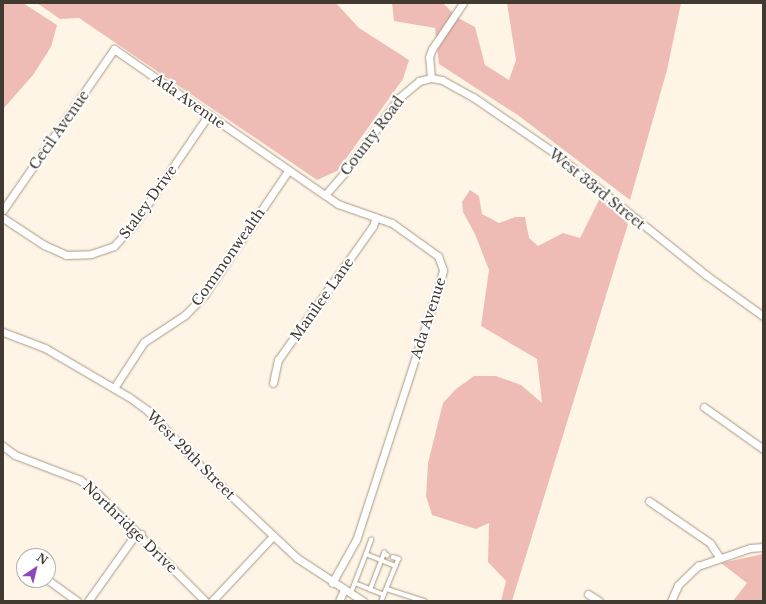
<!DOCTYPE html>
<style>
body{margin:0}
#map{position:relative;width:766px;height:604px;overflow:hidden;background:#fff5e7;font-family:"Libre Baskerville",serif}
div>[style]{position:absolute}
.green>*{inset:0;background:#eebcb5}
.roads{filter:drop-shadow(0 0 1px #a89983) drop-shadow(0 0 1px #a89983)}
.lane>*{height:3.5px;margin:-1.75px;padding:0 1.75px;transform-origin:1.75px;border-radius:1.75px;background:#fff}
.street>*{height:7px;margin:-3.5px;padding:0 3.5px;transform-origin:3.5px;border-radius:3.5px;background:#fff}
span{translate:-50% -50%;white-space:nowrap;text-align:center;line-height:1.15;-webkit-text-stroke:4px #fff;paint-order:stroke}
.street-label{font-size:14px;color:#403a30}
.frame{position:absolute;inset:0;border:4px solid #403a30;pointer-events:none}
.north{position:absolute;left:16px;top:548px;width:40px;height:40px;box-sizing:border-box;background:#fff;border:1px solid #b3b0ac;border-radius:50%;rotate:35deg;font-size:11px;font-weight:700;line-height:16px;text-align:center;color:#403a30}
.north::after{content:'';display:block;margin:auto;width:14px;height:18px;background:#8f47b9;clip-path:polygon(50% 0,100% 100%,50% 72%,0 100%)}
</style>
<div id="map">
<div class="green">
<i style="clip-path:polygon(3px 3px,23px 3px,57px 25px,51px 47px,33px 75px,3px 109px)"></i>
<i style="clip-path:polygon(37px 3px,336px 3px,359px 28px,409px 60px,403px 79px,337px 171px,317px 180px,79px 18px,60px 19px)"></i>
<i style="clip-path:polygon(392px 3px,443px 3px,458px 18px,475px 27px,485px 65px,509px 80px,516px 60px,507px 3px,681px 3px,667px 70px,630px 200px,519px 116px,439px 64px,435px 28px,394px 21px)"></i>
<i style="clip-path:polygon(470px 190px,479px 196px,482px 214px,499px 223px,515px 217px,525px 217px,529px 238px,538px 246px,563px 233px,580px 238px,600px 198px,628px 224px,512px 601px,501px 601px,506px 581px,488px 562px,489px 523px,476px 529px,432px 515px,426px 496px,428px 463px,443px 403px,456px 389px,474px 376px,496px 376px,521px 385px,542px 403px,537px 359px,481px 326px,489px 270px,475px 234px,463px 212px,462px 202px)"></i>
<i style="clip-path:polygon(763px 554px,763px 601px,733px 601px,747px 583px,721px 563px)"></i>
</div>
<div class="roads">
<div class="lane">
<i style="left:366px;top:554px;width:15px;rotate:-70deg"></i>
<i style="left:393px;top:557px;width:6px;rotate:18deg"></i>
<i style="left:399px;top:559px;width:8px;rotate:113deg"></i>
<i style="left:355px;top:583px;width:31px;rotate:22deg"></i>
<i style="left:387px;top:589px;width:40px;rotate:18deg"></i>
<i style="left:370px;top:590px;width:40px;rotate:-69deg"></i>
<i style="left:384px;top:553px;width:4px;rotate:34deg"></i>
<i style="left:351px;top:593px;width:42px;rotate:-69deg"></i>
<i style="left:366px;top:554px;width:32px;rotate:22deg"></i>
<i style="left:396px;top:566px;width:38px;rotate:112deg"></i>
</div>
<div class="street">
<i style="left:431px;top:78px;width:21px;rotate:-95deg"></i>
<i style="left:429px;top:57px;width:9px;rotate:-69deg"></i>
<i style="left:432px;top:49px;width:55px;rotate:-56deg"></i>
<i style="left:325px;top:195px;width:28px;rotate:-49deg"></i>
<i style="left:343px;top:174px;width:94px;rotate:-53.6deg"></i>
<i style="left:399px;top:98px;width:26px;rotate:-40deg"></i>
<i style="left:419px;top:81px;width:12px;rotate:-14deg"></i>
<i style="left:431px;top:78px;width:11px;rotate:10deg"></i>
<i style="left:442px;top:80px;width:35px;rotate:29deg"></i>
<i style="left:473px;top:97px;width:97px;rotate:34.5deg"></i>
<i style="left:553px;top:152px;width:196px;rotate:38.8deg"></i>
<i style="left:706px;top:275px;width:70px;rotate:35.7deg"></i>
<i style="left:3px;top:210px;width:196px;rotate:-55.4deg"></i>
<i style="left:114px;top:49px;width:257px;rotate:34.7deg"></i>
<i style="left:325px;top:195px;width:16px;rotate:35deg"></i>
<i style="left:338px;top:204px;width:57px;rotate:19.4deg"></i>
<i style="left:392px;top:223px;width:57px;rotate:35.7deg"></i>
<i style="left:438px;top:256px;width:15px;rotate:70deg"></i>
<i style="left:443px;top:270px;width:12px;rotate:104deg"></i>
<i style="left:440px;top:282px;width:271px;rotate:108deg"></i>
<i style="left:356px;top:540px;width:49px;rotate:119.2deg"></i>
<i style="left:3px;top:218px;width:49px;rotate:33.4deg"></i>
<i style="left:44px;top:245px;width:24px;rotate:24deg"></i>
<i style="left:66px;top:255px;width:25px;rotate:-2deg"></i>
<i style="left:91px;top:254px;width:24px;rotate:-19deg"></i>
<i style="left:114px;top:246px;width:30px;rotate:-48deg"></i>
<i style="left:134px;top:224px;width:133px;rotate:-55.7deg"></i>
<i style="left:3px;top:332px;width:45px;rotate:20.9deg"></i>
<i style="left:45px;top:348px;width:97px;rotate:30.3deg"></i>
<i style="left:129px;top:397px;width:22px;rotate:36deg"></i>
<i style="left:147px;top:410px;width:86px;rotate:46.4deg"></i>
<i style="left:206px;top:472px;width:125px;rotate:43.4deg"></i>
<i style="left:297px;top:558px;width:79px;rotate:33.1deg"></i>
<i style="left:273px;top:383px;width:24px;rotate:-78deg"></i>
<i style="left:278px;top:360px;width:164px;rotate:-54.7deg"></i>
<i style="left:373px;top:226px;width:9px;rotate:-72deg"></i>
<i style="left:114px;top:388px;width:55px;rotate:-56.9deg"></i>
<i style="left:144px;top:342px;width:49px;rotate:-33.4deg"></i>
<i style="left:185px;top:315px;width:28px;rotate:-46deg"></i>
<i style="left:204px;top:295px;width:150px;rotate:-55.9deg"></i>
<i style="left:704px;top:407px;width:72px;rotate:35.4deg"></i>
<i style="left:3px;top:446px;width:15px;rotate:37deg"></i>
<i style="left:15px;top:455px;width:70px;rotate:21deg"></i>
<i style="left:80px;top:480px;width:19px;rotate:36deg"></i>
<i style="left:95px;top:491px;width:156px;rotate:45deg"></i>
<i style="left:649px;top:501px;width:74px;rotate:34.5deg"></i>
<i style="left:710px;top:543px;width:17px;rotate:57deg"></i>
<i style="left:48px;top:580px;width:36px;rotate:36deg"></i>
<i style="left:588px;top:594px;width:13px;rotate:32deg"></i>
<i style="left:88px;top:601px;width:77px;rotate:-54.5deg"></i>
<i style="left:133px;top:538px;width:9px;rotate:-27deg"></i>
<i style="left:212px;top:601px;width:89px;rotate:-46.8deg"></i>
<i style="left:339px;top:601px;width:12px;rotate:-66deg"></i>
<i style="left:671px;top:601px;width:17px;rotate:-66deg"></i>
<i style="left:678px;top:585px;width:28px;rotate:-44deg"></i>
<i style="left:698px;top:566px;width:55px;rotate:-19.1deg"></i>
<i style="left:750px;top:548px;width:13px;rotate:-4deg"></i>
</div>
</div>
<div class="street-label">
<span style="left:189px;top:101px;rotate:35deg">Ada Avenue</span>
<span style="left:59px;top:130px;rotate:-55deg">Cecil Avenue</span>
<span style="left:372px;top:136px;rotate:-53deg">County Road</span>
<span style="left:597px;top:189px;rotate:39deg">West 33rd Street</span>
<span style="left:148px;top:202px;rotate:-54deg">Staley Drive</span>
<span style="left:228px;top:257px;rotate:-55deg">Commonwealth</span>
<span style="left:322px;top:299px;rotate:-55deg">Manilee Lane</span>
<span style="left:428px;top:318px;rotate:-72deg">Ada Avenue</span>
<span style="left:191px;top:455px;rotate:45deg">West 29th Street</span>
<span style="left:130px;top:527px;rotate:44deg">Northridge Drive</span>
</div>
<div class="frame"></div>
<div class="north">N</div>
</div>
